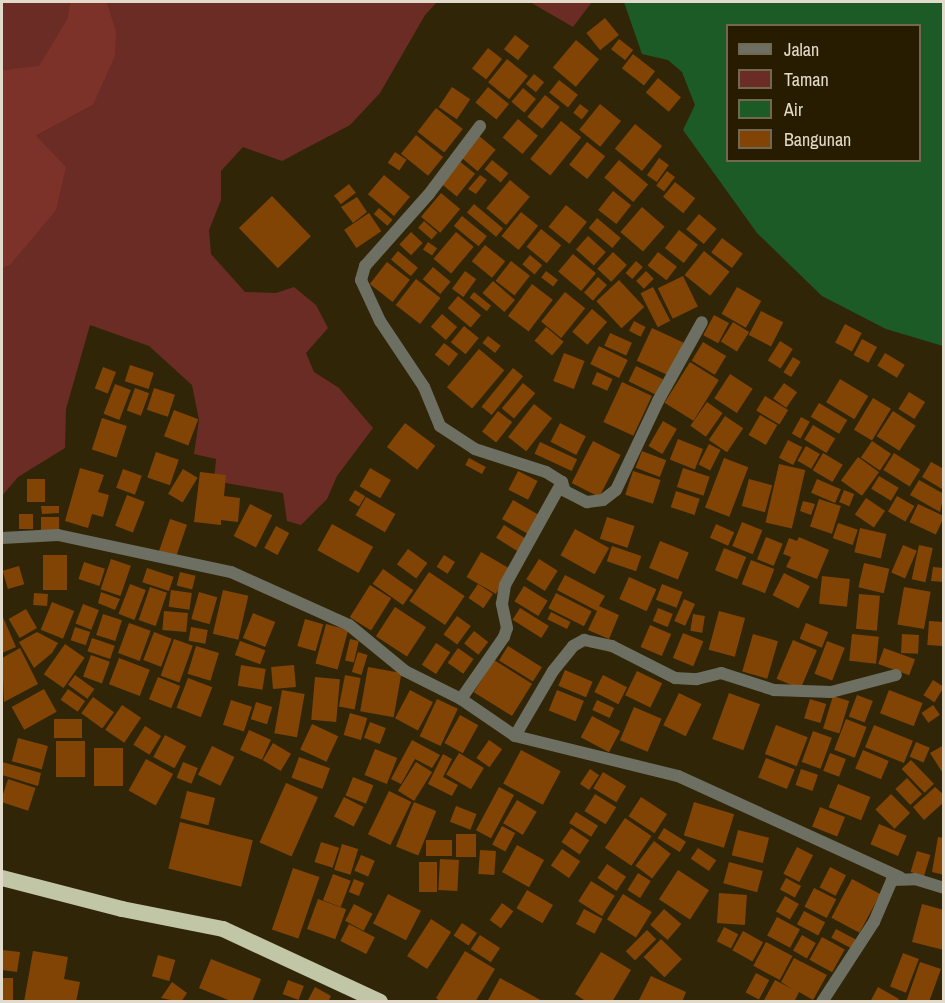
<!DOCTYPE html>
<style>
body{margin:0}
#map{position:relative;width:945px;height:1003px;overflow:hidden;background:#312508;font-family:"Archivo Narrow",sans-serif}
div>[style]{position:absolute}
.green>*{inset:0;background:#6b2c25}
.forest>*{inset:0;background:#7c3129}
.water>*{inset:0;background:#1d5b26}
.building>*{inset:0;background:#814405;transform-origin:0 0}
.minor>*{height:12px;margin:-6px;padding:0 6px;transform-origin:6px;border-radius:6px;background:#6c6f61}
.trunk>*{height:16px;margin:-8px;padding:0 8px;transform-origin:8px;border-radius:8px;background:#c0c6a6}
span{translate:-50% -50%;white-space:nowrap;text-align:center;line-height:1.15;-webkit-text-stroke:4.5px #271c00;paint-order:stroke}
.frame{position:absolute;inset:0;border:3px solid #e2dbcb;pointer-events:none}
.legend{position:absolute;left:726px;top:24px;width:195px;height:138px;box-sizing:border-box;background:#271c00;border:2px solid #726851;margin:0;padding:8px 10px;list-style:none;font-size:18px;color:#e2dbcb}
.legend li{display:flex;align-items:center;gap:12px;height:30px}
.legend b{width:30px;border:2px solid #726851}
</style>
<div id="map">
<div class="green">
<i style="clip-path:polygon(2px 2px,70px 2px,67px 19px,39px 67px,2px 70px)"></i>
<i style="clip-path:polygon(107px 2px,437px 2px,425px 15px,380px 93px,350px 125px,282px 161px,243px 147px,221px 171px,221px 200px,209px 230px,211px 254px,245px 292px,276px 293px,294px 287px,316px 305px,328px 328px,306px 353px,314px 372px,339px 388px,373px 428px,337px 476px,327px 499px,301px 525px,287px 521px,283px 493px,214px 481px,216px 459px,194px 454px,199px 420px,192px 385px,149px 346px,90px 325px,66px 409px,65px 448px,18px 477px,2px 496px,2px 269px,10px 265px,36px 136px,93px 105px,116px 30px)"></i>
<i style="clip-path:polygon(530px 2px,592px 2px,573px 27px)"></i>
</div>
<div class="forest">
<i style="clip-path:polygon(70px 2px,107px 2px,116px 30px,115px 56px,93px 105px,36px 136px,66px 167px,56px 210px,10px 265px,2px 269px,2px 70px,39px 66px,67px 19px)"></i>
</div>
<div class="water">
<i style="clip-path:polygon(evenodd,624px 2px,943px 2px,943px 346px,886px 329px,822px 296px,757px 233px,683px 130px,695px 105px,682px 72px,668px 60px,642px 54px,624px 2px,728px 26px,920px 26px,920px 160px,728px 160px,728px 26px)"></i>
</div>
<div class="building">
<i style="left:605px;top:18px;width:22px;height:24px;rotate:51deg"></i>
<i style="left:515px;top:35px;width:18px;height:18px;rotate:38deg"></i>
<i style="left:619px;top:39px;width:18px;height:13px;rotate:38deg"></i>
<i style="left:576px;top:40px;width:30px;height:36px;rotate:40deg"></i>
<i style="left:488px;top:48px;width:18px;height:26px;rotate:38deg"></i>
<i style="left:633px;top:54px;width:28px;height:18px;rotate:38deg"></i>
<i style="left:507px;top:59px;width:27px;height:30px;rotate:39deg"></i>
<i style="left:534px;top:74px;width:13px;height:13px;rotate:39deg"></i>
<i style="left:658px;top:78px;width:30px;height:19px;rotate:40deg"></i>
<i style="left:559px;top:80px;width:24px;height:16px;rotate:38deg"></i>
<i style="left:452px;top:87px;width:22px;height:24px;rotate:34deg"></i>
<i style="left:488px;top:87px;width:27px;height:20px;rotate:39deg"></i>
<i style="left:523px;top:88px;width:17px;height:18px;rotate:40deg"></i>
<i style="left:545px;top:95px;width:19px;height:28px;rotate:39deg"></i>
<i style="left:580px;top:104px;width:11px;height:11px;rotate:38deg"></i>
<i style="left:600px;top:104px;width:27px;height:33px;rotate:39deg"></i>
<i style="left:436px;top:108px;width:34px;height:30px;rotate:38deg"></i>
<i style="left:518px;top:119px;width:26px;height:24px;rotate:40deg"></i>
<i style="left:561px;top:121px;width:26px;height:49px;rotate:39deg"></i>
<i style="left:635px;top:124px;width:35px;height:32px;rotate:39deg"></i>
<i style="left:416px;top:135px;width:35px;height:24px;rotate:39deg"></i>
<i style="left:478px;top:135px;width:23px;height:28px;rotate:40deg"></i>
<i style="left:587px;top:142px;width:23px;height:29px;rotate:38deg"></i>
<i style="left:395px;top:152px;width:14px;height:13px;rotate:34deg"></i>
<i style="left:659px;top:158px;width:12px;height:21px;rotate:35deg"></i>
<i style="left:458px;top:160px;width:22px;height:29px;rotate:39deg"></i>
<i style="left:492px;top:160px;width:21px;height:12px;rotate:39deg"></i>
<i style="left:619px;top:160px;width:38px;height:23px;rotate:40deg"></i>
<i style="left:667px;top:171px;width:10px;height:18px;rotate:37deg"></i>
<i style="left:384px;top:175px;width:34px;height:25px;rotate:40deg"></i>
<i style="clip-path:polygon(480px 175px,487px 180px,476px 194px,468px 189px)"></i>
<i style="left:510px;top:180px;width:26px;height:37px;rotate:40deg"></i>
<i style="left:675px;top:182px;width:26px;height:19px;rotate:39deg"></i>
<i style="left:349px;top:184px;width:11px;height:19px;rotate:52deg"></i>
<i style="left:613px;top:191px;width:23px;height:24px;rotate:38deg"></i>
<i style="left:441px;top:193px;width:25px;height:31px;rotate:40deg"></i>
<i style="left:272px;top:196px;width:56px;height:46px;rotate:46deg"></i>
<i style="clip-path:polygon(357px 197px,367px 212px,353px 223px,341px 207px)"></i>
<i style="left:474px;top:204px;width:38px;height:11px;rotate:40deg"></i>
<i style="left:566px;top:205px;width:27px;height:28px;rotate:39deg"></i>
<i style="left:642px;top:207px;width:30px;height:33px;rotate:41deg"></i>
<i style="left:379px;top:208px;width:18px;height:8px;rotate:41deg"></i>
<i style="left:521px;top:212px;width:22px;height:31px;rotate:39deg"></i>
<i style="left:369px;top:213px;width:22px;height:30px;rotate:56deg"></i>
<i style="left:699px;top:214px;width:23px;height:20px;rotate:40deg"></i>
<i style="left:462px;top:216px;width:32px;height:13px;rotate:39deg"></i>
<i style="left:597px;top:218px;width:31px;height:13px;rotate:40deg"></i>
<i style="left:424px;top:221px;width:18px;height:9px;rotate:41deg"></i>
<i style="left:541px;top:229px;width:26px;height:23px;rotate:39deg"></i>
<i style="left:679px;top:230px;width:24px;height:23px;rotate:38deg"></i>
<i style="left:411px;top:232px;width:16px;height:17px;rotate:43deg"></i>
<i style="left:456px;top:232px;width:23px;height:35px;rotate:40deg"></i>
<i style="left:588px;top:236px;width:24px;height:18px;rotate:42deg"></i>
<i style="left:722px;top:238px;width:26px;height:18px;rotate:37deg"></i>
<i style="left:428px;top:242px;width:11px;height:9px;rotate:34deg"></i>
<i style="left:485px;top:245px;width:26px;height:21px;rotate:39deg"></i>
<i style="left:398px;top:251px;width:26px;height:11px;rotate:40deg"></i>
<i style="left:704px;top:251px;width:33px;height:31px;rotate:39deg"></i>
<i style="left:613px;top:252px;width:19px;height:23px;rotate:43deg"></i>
<i style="left:658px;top:252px;width:24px;height:17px;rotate:38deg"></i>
<i style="left:573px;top:254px;width:30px;height:23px;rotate:40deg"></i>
<i style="left:530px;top:255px;width:16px;height:12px;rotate:40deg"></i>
<i style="left:511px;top:261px;width:24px;height:25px;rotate:38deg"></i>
<i style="left:636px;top:261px;width:9px;height:16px;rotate:41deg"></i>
<i style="left:387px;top:262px;width:29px;height:28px;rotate:38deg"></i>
<i style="left:433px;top:267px;width:23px;height:16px;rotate:40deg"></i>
<i style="left:465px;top:271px;width:14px;height:22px;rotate:36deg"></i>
<i style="left:546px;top:271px;width:15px;height:8px;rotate:37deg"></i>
<i style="left:646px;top:271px;width:11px;height:14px;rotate:45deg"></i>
<i style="left:683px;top:276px;width:34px;height:28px;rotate:64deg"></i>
<i style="left:598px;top:277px;width:12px;height:21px;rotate:42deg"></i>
<i style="left:416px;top:279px;width:31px;height:33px;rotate:38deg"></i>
<i style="left:619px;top:280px;width:37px;height:31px;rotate:47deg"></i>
<i style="left:493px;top:281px;width:29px;height:16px;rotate:41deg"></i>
<i style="left:532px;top:284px;width:26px;height:40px;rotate:37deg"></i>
<i style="left:653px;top:287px;width:38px;height:14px;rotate:63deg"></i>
<i style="left:737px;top:287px;width:28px;height:31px;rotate:30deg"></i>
<i style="left:474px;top:292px;width:22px;height:7px;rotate:39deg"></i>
<i style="left:565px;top:292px;width:26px;height:38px;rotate:39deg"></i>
<i style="left:458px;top:296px;width:30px;height:16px;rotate:40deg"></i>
<i style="left:592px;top:309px;width:20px;height:30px;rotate:41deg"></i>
<i style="left:761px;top:311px;width:25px;height:27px;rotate:27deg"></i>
<i style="left:442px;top:314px;width:20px;height:17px;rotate:41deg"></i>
<i style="left:714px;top:315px;width:17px;height:23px;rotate:28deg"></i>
<i style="left:634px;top:321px;width:13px;height:11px;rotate:27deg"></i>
<i style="left:733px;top:322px;width:19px;height:23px;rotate:32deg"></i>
<i style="left:845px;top:324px;width:19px;height:21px;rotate:28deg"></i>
<i style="left:464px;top:326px;width:19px;height:21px;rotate:39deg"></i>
<i style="left:546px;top:327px;width:23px;height:18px;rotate:40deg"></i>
<i style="left:652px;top:328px;width:35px;height:36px;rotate:25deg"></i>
<i style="left:610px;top:333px;width:24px;height:14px;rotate:24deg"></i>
<i style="left:488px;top:336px;width:16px;height:9px;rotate:38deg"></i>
<i style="left:862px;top:339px;width:17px;height:18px;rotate:28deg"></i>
<i style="left:780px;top:341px;width:15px;height:23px;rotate:32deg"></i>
<i style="left:703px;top:342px;width:27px;height:22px;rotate:31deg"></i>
<i style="left:444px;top:343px;width:18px;height:15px;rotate:38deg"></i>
<i style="left:599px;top:346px;width:32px;height:20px;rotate:26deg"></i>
<i style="left:479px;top:349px;width:33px;height:50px;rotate:40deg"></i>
<i style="left:564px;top:353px;width:22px;height:30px;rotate:21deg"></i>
<i style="left:885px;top:353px;width:23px;height:15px;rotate:31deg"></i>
<i style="left:793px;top:357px;width:9px;height:18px;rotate:32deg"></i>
<i style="left:690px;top:362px;width:34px;height:48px;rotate:32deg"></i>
<i style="left:130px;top:365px;width:25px;height:17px;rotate:18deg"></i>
<i style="left:636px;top:366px;width:30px;height:17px;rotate:26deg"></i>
<i style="left:103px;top:367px;width:14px;height:23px;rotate:21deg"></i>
<i style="left:513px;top:368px;width:13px;height:50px;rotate:39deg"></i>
<i style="left:597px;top:372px;width:17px;height:13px;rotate:24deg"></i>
<i style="left:730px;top:374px;width:27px;height:29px;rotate:33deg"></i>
<i style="left:840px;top:379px;width:33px;height:27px;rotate:31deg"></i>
<i style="left:622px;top:382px;width:33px;height:44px;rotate:25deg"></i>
<i style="left:523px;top:383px;width:16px;height:33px;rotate:40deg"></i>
<i style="left:784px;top:383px;width:16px;height:19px;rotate:35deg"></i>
<i style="left:115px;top:384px;width:17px;height:32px;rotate:21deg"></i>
<i style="left:135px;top:388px;width:15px;height:24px;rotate:20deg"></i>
<i style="left:154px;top:388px;width:22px;height:23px;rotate:18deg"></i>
<i style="left:909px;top:392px;width:19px;height:20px;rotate:32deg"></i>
<i style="left:765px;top:396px;width:27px;height:17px;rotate:31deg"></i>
<i style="left:873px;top:398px;width:21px;height:37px;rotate:31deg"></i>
<i style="left:707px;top:402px;width:19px;height:29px;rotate:35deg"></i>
<i style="left:819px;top:403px;width:33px;height:16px;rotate:31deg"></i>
<i style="left:534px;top:404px;width:23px;height:42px;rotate:38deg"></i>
<i style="left:174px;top:410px;width:26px;height:28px;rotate:21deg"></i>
<i style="left:498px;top:411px;width:18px;height:26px;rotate:38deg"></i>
<i style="left:893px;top:411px;width:27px;height:30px;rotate:33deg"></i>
<i style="left:760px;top:415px;width:20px;height:23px;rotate:30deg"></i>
<i style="left:725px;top:416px;width:22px;height:29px;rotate:34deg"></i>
<i style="left:801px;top:417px;width:10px;height:19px;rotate:29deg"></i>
<i style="left:102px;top:418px;width:26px;height:33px;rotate:18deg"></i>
<i style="left:663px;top:421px;width:16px;height:29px;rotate:30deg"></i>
<i style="left:405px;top:423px;width:38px;height:30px;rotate:37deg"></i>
<i style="left:560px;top:423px;width:29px;height:21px;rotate:27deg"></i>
<i style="left:813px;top:425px;width:26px;height:17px;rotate:31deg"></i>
<i style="left:678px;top:439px;width:27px;height:22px;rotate:22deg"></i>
<i style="left:788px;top:440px;width:16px;height:20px;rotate:27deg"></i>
<i style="left:593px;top:441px;width:31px;height:47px;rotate:27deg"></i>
<i style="left:872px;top:441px;width:23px;height:20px;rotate:34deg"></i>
<i style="left:540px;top:442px;width:41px;height:13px;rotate:25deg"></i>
<i style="left:709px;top:444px;width:13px;height:23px;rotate:27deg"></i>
<i style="left:806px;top:446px;width:16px;height:17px;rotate:30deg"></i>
<i style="left:642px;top:451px;width:26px;height:18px;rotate:21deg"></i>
<i style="left:156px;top:452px;width:24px;height:27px;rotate:19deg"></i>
<i style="left:823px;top:453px;width:23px;height:20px;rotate:31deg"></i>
<i style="left:894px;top:453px;width:31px;height:20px;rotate:32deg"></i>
<i style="left:858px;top:457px;width:26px;height:29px;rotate:36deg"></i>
<i style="left:469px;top:458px;width:19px;height:8px;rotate:28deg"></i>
<i style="left:724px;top:458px;width:26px;height:53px;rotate:21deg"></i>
<i style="clip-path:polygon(931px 462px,944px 469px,942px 489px,922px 477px)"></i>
<i style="left:779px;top:464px;width:27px;height:60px;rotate:13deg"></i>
<i style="clip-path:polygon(80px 468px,104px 475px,98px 492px,109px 495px,103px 517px,92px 514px,88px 528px,65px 521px)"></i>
<i style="left:370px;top:468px;width:24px;height:21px;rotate:30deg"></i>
<i style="left:683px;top:468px;width:28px;height:20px;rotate:18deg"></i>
<i style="left:123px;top:469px;width:20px;height:20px;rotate:20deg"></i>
<i style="left:183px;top:469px;width:17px;height:29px;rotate:31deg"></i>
<i style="left:518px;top:471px;width:22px;height:21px;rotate:27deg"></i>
<i style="left:633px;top:471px;width:29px;height:25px;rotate:18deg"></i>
<i style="clip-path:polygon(200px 472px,226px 475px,224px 496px,240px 498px,238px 522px,221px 520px,221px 525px,194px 522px)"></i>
<i style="left:879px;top:476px;width:23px;height:15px;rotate:31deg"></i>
<i style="left:27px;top:479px;width:18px;height:23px"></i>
<i style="left:749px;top:479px;width:24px;height:28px;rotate:15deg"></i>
<i style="left:817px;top:479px;width:26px;height:15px;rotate:23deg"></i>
<i style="clip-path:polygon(919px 480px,944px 494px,940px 512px,910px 495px)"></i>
<i style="left:355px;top:490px;width:12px;height:12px;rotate:31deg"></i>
<i style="left:844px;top:490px;width:11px;height:13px;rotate:22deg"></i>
<i style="left:676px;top:491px;width:25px;height:17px;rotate:18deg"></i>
<i style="left:127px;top:495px;width:19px;height:33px;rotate:21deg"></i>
<i style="left:897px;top:496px;width:20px;height:18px;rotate:30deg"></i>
<i style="left:366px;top:497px;width:34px;height:21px;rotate:30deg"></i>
<i style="left:866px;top:498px;width:23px;height:20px;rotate:34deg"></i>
<i style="left:819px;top:499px;width:23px;height:29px;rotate:18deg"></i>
<i style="left:513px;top:500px;width:30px;height:22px;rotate:30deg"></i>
<i style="clip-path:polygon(803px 501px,815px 504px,811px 515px,800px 511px)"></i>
<i style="left:250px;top:504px;width:25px;height:36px;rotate:27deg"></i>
<i style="left:918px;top:504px;width:29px;height:20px;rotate:25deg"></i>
<i style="clip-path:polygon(41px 506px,59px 506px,59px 513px,42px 514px)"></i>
<i style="left:19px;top:514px;width:14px;height:15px"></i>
<i style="left:41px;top:517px;width:18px;height:13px"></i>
<i style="left:607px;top:517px;width:29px;height:23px;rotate:18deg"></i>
<i style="left:170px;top:519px;width:18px;height:34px;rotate:19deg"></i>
<i style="left:742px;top:522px;width:22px;height:26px;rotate:22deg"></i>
<i style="left:838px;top:523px;width:21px;height:16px;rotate:19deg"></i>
<i style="left:332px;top:524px;width:47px;height:30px;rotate:29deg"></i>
<i style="left:716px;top:524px;width:20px;height:15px;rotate:24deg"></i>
<i style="left:504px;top:525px;width:25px;height:15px;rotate:32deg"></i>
<i style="left:276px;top:526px;width:15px;height:25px;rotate:28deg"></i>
<i style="left:860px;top:528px;width:27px;height:25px;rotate:13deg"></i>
<i style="left:575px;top:529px;width:39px;height:30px;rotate:29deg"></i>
<i style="left:766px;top:537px;width:18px;height:24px;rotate:22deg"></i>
<i style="clip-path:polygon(799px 537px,829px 550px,817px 579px,786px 567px,791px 557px,783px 554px,789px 538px,797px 541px)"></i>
<i style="left:660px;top:541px;width:31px;height:29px;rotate:22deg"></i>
<i style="left:903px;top:545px;width:15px;height:30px;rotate:23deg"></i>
<i style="left:919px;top:545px;width:14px;height:35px;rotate:12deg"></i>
<i style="left:612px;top:546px;width:31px;height:16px;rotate:19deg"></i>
<i style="left:724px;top:548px;width:24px;height:24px;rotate:22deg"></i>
<i style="left:408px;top:549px;width:24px;height:19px;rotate:36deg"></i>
<i style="left:481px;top:552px;width:34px;height:29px;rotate:30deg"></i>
<i style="left:43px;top:555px;width:24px;height:35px"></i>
<i style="left:444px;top:555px;width:13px;height:14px;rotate:32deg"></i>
<i style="left:111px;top:559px;width:21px;height:32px;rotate:19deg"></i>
<i style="left:539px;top:559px;width:22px;height:24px;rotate:32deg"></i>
<i style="left:751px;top:560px;width:25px;height:26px;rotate:21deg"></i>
<i style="left:84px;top:562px;width:22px;height:18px;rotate:18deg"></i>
<i style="left:864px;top:563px;width:26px;height:25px;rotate:13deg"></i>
<i style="left:19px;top:566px;width:19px;height:17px;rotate:74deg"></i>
<i style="clip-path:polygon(933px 567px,944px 568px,944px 582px,931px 581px)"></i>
<i style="left:147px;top:568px;width:28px;height:15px;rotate:18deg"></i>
<i style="left:383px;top:569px;width:37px;height:18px;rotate:35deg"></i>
<i style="left:180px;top:572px;width:16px;height:14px;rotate:14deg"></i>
<i style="left:429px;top:572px;width:43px;height:35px;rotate:34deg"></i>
<i style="left:784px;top:573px;width:29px;height:25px;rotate:27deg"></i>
<i style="clip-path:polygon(565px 575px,605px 596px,599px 606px,619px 615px,609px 639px,588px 630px,597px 611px,557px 590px)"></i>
<i style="left:822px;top:576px;width:28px;height:28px;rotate:6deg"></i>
<i style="left:629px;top:577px;width:30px;height:24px;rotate:24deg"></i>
<i style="left:130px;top:584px;width:17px;height:32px;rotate:21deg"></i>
<i style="left:478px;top:584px;width:18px;height:17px;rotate:34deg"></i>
<i style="left:662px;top:584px;width:22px;height:17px;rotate:21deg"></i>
<i style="left:370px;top:585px;width:25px;height:38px;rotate:32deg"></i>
<i style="left:524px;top:586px;width:28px;height:18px;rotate:32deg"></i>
<i style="left:150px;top:587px;width:18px;height:35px;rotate:19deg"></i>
<i style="left:904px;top:587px;width:27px;height:38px;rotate:10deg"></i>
<i style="left:171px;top:590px;width:21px;height:17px;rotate:8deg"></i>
<i style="left:223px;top:590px;width:26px;height:45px;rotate:13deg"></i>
<i style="clip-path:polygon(101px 592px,120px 599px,115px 610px,98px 603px)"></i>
<i style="left:199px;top:592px;width:19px;height:28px;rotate:16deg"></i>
<i style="left:34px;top:593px;width:14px;height:12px;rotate:4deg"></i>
<i style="left:556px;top:593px;width:40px;height:17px;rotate:27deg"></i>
<i style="left:859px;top:594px;width:21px;height:35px;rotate:5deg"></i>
<i style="left:684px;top:599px;width:12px;height:24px;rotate:24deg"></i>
<i style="left:52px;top:602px;width:24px;height:30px;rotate:22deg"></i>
<i style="left:83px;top:604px;width:17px;height:21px;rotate:21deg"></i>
<i style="left:395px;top:607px;width:37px;height:35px;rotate:33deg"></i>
<i style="left:520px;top:608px;width:34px;height:14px;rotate:32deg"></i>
<i style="left:658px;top:608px;width:16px;height:14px;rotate:22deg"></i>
<i style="left:26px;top:609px;width:22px;height:20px;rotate:60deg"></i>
<i style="left:164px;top:611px;width:24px;height:19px;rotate:5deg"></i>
<i style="left:719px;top:611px;width:27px;height:40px;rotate:15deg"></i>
<i style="left:551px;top:612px;width:22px;height:8px;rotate:27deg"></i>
<i style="left:253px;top:613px;width:24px;height:27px;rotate:22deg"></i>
<i style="left:103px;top:614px;width:20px;height:22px;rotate:18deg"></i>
<i style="left:693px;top:614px;width:12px;height:17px;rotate:9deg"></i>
<i style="clip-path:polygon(2px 615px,16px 647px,2px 653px)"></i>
<i style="left:457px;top:616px;width:17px;height:23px;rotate:36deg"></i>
<i style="left:305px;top:619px;width:19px;height:28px;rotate:16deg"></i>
<i style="left:929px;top:621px;width:15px;height:24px;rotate:4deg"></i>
<i style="left:129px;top:623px;width:23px;height:32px;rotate:20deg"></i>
<i style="left:806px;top:623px;width:24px;height:17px;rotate:22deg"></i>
<i style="left:326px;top:624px;width:23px;height:41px;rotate:15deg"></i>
<i style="left:650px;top:625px;width:23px;height:24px;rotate:23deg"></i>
<i style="left:75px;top:627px;width:16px;height:14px;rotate:18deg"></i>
<i style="left:191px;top:627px;width:17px;height:14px;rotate:10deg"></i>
<i style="left:474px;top:631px;width:18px;height:16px;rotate:38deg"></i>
<i style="clip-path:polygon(37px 632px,58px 643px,52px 653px,34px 668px,19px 642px)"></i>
<i style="left:154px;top:632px;width:19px;height:30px;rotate:21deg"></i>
<i style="left:683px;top:633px;width:22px;height:27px;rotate:22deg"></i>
<i style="left:753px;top:634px;width:26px;height:39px;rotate:16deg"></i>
<i style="left:852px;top:634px;width:27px;height:27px;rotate:6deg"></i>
<i style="left:902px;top:634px;width:17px;height:19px;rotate:3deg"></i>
<i style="left:92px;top:638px;width:24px;height:14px;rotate:19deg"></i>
<i style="left:174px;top:639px;width:20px;height:39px;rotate:20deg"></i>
<i style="left:350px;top:639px;width:9px;height:22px;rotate:13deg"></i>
<i style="left:793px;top:640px;width:26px;height:42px;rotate:23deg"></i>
<i style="left:240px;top:641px;width:27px;height:15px;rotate:20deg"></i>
<i style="left:827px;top:641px;width:19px;height:35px;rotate:21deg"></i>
<i style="left:436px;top:643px;width:17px;height:26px;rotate:33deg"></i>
<i style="left:65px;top:644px;width:24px;height:37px;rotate:35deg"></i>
<i style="left:196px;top:646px;width:24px;height:29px;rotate:17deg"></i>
<i style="left:508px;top:646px;width:40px;height:17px;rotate:32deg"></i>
<i style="clip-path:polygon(20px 648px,38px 684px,4px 702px,2px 658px)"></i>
<i style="left:458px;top:648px;width:19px;height:18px;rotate:35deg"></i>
<i style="left:884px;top:648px;width:33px;height:17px;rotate:20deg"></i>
<i style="left:358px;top:652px;width:10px;height:21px;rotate:17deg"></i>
<i style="left:91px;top:655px;width:20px;height:23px;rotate:20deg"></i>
<i style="left:119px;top:658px;width:33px;height:28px;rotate:21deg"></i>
<i style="left:494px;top:660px;width:45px;height:38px;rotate:32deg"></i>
<i style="left:241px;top:665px;width:25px;height:21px;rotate:9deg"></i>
<i style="left:294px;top:665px;width:22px;height:23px;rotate:85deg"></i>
<i style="left:368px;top:667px;width:34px;height:45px;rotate:10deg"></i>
<i style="left:565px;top:670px;width:30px;height:17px;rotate:23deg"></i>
<i style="left:637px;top:671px;width:28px;height:27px;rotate:26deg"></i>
<i style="left:75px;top:675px;width:24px;height:12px;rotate:36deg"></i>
<i style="left:345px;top:675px;width:16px;height:32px;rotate:11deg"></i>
<i style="left:603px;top:675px;width:27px;height:19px;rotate:27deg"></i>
<i style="left:158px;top:677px;width:24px;height:24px;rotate:22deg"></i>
<i style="left:315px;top:677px;width:25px;height:43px;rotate:5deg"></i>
<i style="left:188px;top:678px;width:26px;height:32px;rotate:21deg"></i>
<i style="left:933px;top:680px;width:13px;height:18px;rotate:32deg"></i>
<i style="left:44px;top:689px;width:26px;height:37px;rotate:61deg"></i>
<i style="left:68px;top:689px;width:21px;height:13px;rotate:35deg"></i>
<i style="left:282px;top:690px;width:23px;height:44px;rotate:10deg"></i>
<i style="left:410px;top:690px;width:26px;height:32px;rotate:28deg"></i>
<i style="left:557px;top:690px;width:29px;height:22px;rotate:22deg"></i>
<i style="left:889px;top:690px;width:36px;height:25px;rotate:21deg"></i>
<i style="left:679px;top:693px;width:25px;height:36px;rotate:26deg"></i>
<i style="left:729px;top:693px;width:33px;height:49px;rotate:20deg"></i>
<i style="left:857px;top:695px;width:17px;height:23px;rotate:21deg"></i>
<i style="left:833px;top:696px;width:17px;height:34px;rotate:17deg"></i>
<i style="left:93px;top:697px;width:26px;height:20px;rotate:36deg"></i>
<i style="left:437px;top:699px;width:23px;height:41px;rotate:25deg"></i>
<i style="left:810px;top:699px;width:17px;height:20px;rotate:17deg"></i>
<i style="left:231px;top:700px;width:22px;height:26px;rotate:18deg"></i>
<i style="left:597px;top:700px;width:19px;height:11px;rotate:25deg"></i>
<i style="left:256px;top:702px;width:17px;height:18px;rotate:17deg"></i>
<i style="left:122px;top:705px;width:23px;height:30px;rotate:34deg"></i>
<i style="left:933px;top:705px;width:12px;height:14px;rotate:55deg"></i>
<i style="left:634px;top:707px;width:30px;height:36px;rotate:23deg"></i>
<i style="left:350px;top:713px;width:18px;height:23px;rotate:16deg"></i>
<i style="left:460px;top:715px;width:21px;height:32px;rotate:29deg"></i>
<i style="left:592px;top:716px;width:32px;height:24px;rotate:28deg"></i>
<i style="left:54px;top:719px;width:28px;height:19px"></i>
<i style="left:846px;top:719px;width:22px;height:33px;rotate:21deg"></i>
<i style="left:370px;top:722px;width:17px;height:17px;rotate:21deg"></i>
<i style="left:312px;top:724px;width:29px;height:28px;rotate:25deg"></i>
<i style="left:776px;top:725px;width:34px;height:31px;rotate:21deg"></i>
<i style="left:874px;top:725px;width:42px;height:24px;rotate:22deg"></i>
<i style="left:145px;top:726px;width:19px;height:22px;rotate:32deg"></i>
<i style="left:249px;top:730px;width:24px;height:22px;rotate:24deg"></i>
<i style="left:813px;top:731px;width:20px;height:33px;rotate:20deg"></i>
<i style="left:165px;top:735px;width:24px;height:25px;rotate:28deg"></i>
<i style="left:18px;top:738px;width:31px;height:24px;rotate:15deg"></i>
<i style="clip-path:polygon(412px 740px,440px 755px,432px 768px,415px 759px,401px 784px,391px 779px)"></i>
<i style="left:489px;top:740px;width:16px;height:22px;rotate:35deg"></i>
<i style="left:56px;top:741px;width:29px;height:36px"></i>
<i style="left:916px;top:742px;width:15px;height:16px;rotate:23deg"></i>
<i style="left:273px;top:743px;width:21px;height:20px;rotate:31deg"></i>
<i style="clip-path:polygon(944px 745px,944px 775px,930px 753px)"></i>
<i style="left:212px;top:746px;width:25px;height:32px;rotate:26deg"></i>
<i style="left:94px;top:748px;width:29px;height:38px"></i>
<i style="left:375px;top:749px;width:24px;height:28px;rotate:22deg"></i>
<i style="left:521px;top:750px;width:45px;height:38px;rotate:28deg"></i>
<i style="left:863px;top:750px;width:28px;height:20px;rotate:23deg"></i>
<i style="left:459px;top:753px;width:29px;height:25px;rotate:31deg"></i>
<i style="left:830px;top:753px;width:17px;height:19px;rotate:21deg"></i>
<i style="clip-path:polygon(443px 754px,452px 759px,443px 777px,458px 785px,452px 796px,428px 784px)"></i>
<i style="left:299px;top:757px;width:33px;height:22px;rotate:20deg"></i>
<i style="left:766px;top:758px;width:31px;height:21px;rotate:22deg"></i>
<i style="left:146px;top:759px;width:31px;height:36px;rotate:29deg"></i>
<i style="left:911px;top:760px;width:33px;height:13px;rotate:46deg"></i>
<i style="clip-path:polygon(2px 762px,41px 773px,38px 786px,2px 775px)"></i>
<i style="left:183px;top:762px;width:16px;height:17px;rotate:22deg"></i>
<i style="left:416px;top:762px;width:19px;height:34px;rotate:32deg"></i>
<i style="left:590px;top:769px;width:11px;height:18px;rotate:34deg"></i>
<i style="left:801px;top:769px;width:18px;height:17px;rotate:19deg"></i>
<i style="left:603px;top:772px;width:27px;height:19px;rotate:31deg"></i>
<i style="left:353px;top:777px;width:22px;height:20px;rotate:22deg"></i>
<i style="left:907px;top:778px;width:22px;height:16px;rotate:47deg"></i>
<i style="left:8px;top:779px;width:29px;height:24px;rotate:18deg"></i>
<i style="left:286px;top:783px;width:35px;height:65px;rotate:24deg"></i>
<i style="left:838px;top:784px;width:35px;height:25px;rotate:22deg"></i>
<i style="left:499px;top:787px;width:17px;height:49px;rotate:28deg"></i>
<i style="clip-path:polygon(935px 787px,944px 795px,944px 802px,924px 820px,913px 807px)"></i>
<i style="left:187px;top:791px;width:29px;height:28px;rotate:14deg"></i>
<i style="left:389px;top:791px;width:25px;height:48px;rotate:26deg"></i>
<i style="left:595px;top:794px;width:25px;height:20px;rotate:32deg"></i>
<i style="left:891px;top:794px;width:27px;height:22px;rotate:45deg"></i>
<i style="left:344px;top:797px;width:22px;height:22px;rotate:27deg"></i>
<i style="left:641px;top:797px;width:31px;height:23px;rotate:33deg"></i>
<i style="left:517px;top:800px;width:23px;height:27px;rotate:31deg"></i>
<i style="left:414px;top:802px;width:24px;height:48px;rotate:22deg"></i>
<i style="left:694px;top:802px;width:42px;height:35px;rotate:17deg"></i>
<i style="left:456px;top:806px;width:22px;height:17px;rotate:21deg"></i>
<i style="left:820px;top:807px;width:27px;height:21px;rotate:22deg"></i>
<i style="left:576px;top:812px;width:26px;height:13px;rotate:32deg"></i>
<i style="left:625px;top:818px;width:32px;height:36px;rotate:34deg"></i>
<i style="left:180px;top:822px;width:75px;height:48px;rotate:14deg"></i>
<i style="left:879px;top:824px;width:30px;height:22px;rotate:23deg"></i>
<i style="left:502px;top:826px;width:15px;height:21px;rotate:28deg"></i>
<i style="left:571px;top:828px;width:22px;height:17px;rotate:34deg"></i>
<i style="left:664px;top:828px;width:26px;height:12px;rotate:32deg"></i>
<i style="left:738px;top:830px;width:32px;height:26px;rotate:14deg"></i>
<i style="left:456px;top:834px;width:20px;height:23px"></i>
<i style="clip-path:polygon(938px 837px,944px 838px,944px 875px,932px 872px)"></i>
<i style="left:426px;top:840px;width:26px;height:16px"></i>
<i style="left:654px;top:841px;width:21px;height:31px;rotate:37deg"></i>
<i style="left:321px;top:842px;width:19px;height:21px;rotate:18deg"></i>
<i style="left:342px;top:844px;width:17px;height:27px;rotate:17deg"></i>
<i style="left:517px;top:845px;width:31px;height:31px;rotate:29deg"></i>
<i style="left:797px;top:847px;width:18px;height:30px;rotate:27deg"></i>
<i style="left:698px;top:848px;width:22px;height:13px;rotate:34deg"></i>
<i style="left:562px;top:849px;width:22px;height:20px;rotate:34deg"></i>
<i style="left:480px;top:850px;width:16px;height:24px;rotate:4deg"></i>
<i style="left:917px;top:851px;width:14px;height:22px;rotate:17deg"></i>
<i style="left:361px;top:855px;width:15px;height:17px;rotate:23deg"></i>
<i style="left:440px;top:859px;width:19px;height:31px;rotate:3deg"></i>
<i style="left:419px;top:862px;width:18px;height:30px"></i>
<i style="left:729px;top:862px;width:35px;height:22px;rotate:15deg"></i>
<i style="left:607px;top:864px;width:23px;height:17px;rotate:34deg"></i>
<i style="left:830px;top:867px;width:18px;height:23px;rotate:27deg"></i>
<i style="left:293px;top:868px;width:28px;height:65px;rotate:19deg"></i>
<i style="left:678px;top:870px;width:37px;height:35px;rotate:33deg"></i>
<i style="left:638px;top:873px;width:15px;height:20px;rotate:32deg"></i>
<i style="left:333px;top:874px;width:19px;height:28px;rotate:21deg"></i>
<i style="left:786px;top:878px;width:17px;height:13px;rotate:28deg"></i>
<i style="left:354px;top:879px;width:11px;height:14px;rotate:22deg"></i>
<i style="left:852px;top:879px;width:32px;height:44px;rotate:28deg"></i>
<i style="left:591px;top:881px;width:28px;height:24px;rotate:32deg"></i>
<i style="left:814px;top:888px;width:25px;height:21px;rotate:27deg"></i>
<i style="left:527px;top:890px;width:30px;height:21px;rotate:30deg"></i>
<i style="left:719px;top:893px;width:28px;height:30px;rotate:4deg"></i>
<i style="left:388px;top:894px;width:37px;height:33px;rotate:27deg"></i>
<i style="left:623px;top:894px;width:34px;height:30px;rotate:32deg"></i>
<i style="left:785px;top:896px;width:16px;height:18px;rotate:30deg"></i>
<i style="left:318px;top:899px;width:30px;height:32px;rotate:20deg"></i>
<i style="left:502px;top:903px;width:14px;height:21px;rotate:36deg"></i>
<i style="left:354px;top:904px;width:21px;height:19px;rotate:28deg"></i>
<i style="clip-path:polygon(922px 904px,944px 910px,944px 950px,912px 942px)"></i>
<i style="left:584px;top:909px;width:21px;height:17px;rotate:28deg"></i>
<i style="left:664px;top:909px;width:23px;height:21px;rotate:41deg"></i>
<i style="left:804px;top:911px;width:24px;height:15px;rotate:28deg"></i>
<i style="left:777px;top:917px;width:26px;height:21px;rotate:28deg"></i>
<i style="left:431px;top:919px;width:24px;height:44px;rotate:33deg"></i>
<i style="left:462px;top:923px;width:18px;height:15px;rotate:34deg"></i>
<i style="left:349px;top:924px;width:29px;height:19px;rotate:27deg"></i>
<i style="left:724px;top:927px;width:16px;height:16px;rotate:27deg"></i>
<i style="left:836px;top:929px;width:24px;height:10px;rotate:28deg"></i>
<i style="left:647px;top:930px;width:13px;height:30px;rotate:45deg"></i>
<i style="left:743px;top:931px;width:23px;height:22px;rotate:29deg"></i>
<i style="left:480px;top:935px;width:24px;height:17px;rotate:33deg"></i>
<i style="left:802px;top:935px;width:16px;height:18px;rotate:30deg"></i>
<i style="left:822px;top:937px;width:26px;height:26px;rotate:29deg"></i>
<i style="left:661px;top:939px;width:29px;height:25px;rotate:44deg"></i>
<i style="left:766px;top:942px;width:30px;height:27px;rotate:28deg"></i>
<i style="clip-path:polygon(2px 950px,20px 952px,17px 972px,2px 970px)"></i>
<i style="clip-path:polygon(33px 951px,68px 957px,64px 979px,80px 982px,76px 1002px,24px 1002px)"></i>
<i style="clip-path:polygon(465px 951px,495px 969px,475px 1002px,441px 1002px,436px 998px)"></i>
<i style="clip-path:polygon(601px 952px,631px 970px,612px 1002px,587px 1002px,575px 994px)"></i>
<i style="left:903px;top:953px;width:17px;height:36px;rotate:21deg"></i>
<i style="left:158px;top:955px;width:18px;height:22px;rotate:16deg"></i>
<i style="clip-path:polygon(794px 958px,827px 975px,813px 1000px,799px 992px,794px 1002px,763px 1002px,775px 980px,792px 989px,781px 982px)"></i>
<i style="clip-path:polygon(211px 959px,261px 979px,252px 1002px,233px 1002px,199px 988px)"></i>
<i style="clip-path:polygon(920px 962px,941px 969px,929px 1002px,906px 1002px)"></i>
<i style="left:756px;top:973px;width:15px;height:22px;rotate:28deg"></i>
<i style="clip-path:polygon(651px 976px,686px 992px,682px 1002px,638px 1002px)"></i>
<i style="left:2px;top:978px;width:11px;height:24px"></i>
<i style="clip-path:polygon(500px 978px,544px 1002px,487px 1002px)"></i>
<i style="left:288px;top:980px;width:17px;height:15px;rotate:21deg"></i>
<i style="clip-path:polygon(172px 982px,187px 993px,181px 1002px,161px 998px)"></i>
<i style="clip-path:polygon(315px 987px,331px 996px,328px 1002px,307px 1002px)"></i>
<i style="clip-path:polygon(878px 987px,899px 999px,897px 1002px,870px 1002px)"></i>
</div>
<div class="minor">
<i style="left:562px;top:482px;width:9px;rotate:72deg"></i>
<i style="left:565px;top:491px;width:25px;rotate:27deg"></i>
<i style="left:587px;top:502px;width:16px;rotate:-7deg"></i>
<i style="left:603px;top:500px;width:16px;rotate:-38deg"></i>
<i style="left:616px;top:490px;width:98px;rotate:-64.7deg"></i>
<i style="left:658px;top:401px;width:90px;rotate:-60.9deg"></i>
<i style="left:2px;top:538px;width:56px;rotate:-3.1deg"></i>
<i style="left:58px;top:535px;width:177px;rotate:12.1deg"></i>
<i style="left:231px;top:572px;width:129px;rotate:24.2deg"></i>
<i style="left:349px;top:625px;width:72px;rotate:39.4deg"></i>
<i style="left:405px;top:671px;width:63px;rotate:26.6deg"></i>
<i style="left:461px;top:699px;width:65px;rotate:34.4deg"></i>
<i style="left:515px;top:736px;width:168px;rotate:13.8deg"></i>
<i style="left:678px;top:776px;width:244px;rotate:24.5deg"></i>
<i style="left:461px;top:699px;width:75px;rotate:-55.3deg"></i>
<i style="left:504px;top:637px;width:9px;rotate:-72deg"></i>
<i style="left:507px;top:628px;width:25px;rotate:-102deg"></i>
<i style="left:502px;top:604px;width:19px;rotate:-81deg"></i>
<i style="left:505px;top:585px;width:118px;rotate:-61deg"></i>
<i style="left:562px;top:482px;width:19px;rotate:-148deg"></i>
<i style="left:546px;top:472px;width:75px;rotate:-162.1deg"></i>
<i style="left:475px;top:449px;width:42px;rotate:-146.7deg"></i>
<i style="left:440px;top:426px;width:42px;rotate:-112.3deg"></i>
<i style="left:424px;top:387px;width:79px;rotate:-123.7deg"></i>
<i style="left:380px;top:321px;width:45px;rotate:-114.9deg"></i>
<i style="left:361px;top:280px;width:15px;rotate:-74deg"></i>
<i style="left:365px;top:266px;width:96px;rotate:-48.4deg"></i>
<i style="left:429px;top:194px;width:85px;rotate:-53.1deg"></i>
<i style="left:515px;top:736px;width:75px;rotate:-59.7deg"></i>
<i style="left:553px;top:671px;width:32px;rotate:-51deg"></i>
<i style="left:573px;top:646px;width:13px;rotate:-29deg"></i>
<i style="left:584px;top:640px;width:29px;rotate:12deg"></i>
<i style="left:612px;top:646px;width:71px;rotate:26.9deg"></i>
<i style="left:675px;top:678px;width:22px;rotate:3deg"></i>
<i style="left:697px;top:679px;width:25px;rotate:-14deg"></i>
<i style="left:721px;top:673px;width:56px;rotate:17.8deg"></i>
<i style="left:774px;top:690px;width:57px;rotate:2deg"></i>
<i style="left:831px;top:692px;width:67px;rotate:-14.7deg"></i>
<i style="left:822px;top:1002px;width:95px;rotate:-57deg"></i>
<i style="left:874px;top:922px;width:46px;rotate:-66.8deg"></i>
<i style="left:892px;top:880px;width:23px;rotate:-2deg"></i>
<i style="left:915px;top:879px;width:30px;rotate:17deg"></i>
</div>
<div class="trunk">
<i style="left:2px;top:878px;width:124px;rotate:14.5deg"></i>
<i style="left:122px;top:909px;width:103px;rotate:11.2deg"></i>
<i style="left:223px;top:929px;width:173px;rotate:24.9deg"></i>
</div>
<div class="frame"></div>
<ul class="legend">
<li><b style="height:8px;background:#6c6f61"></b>Jalan</li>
<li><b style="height:16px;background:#6b2c25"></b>Taman</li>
<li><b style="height:16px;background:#1d5b26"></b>Air</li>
<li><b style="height:16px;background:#814405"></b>Bangunan</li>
</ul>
</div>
